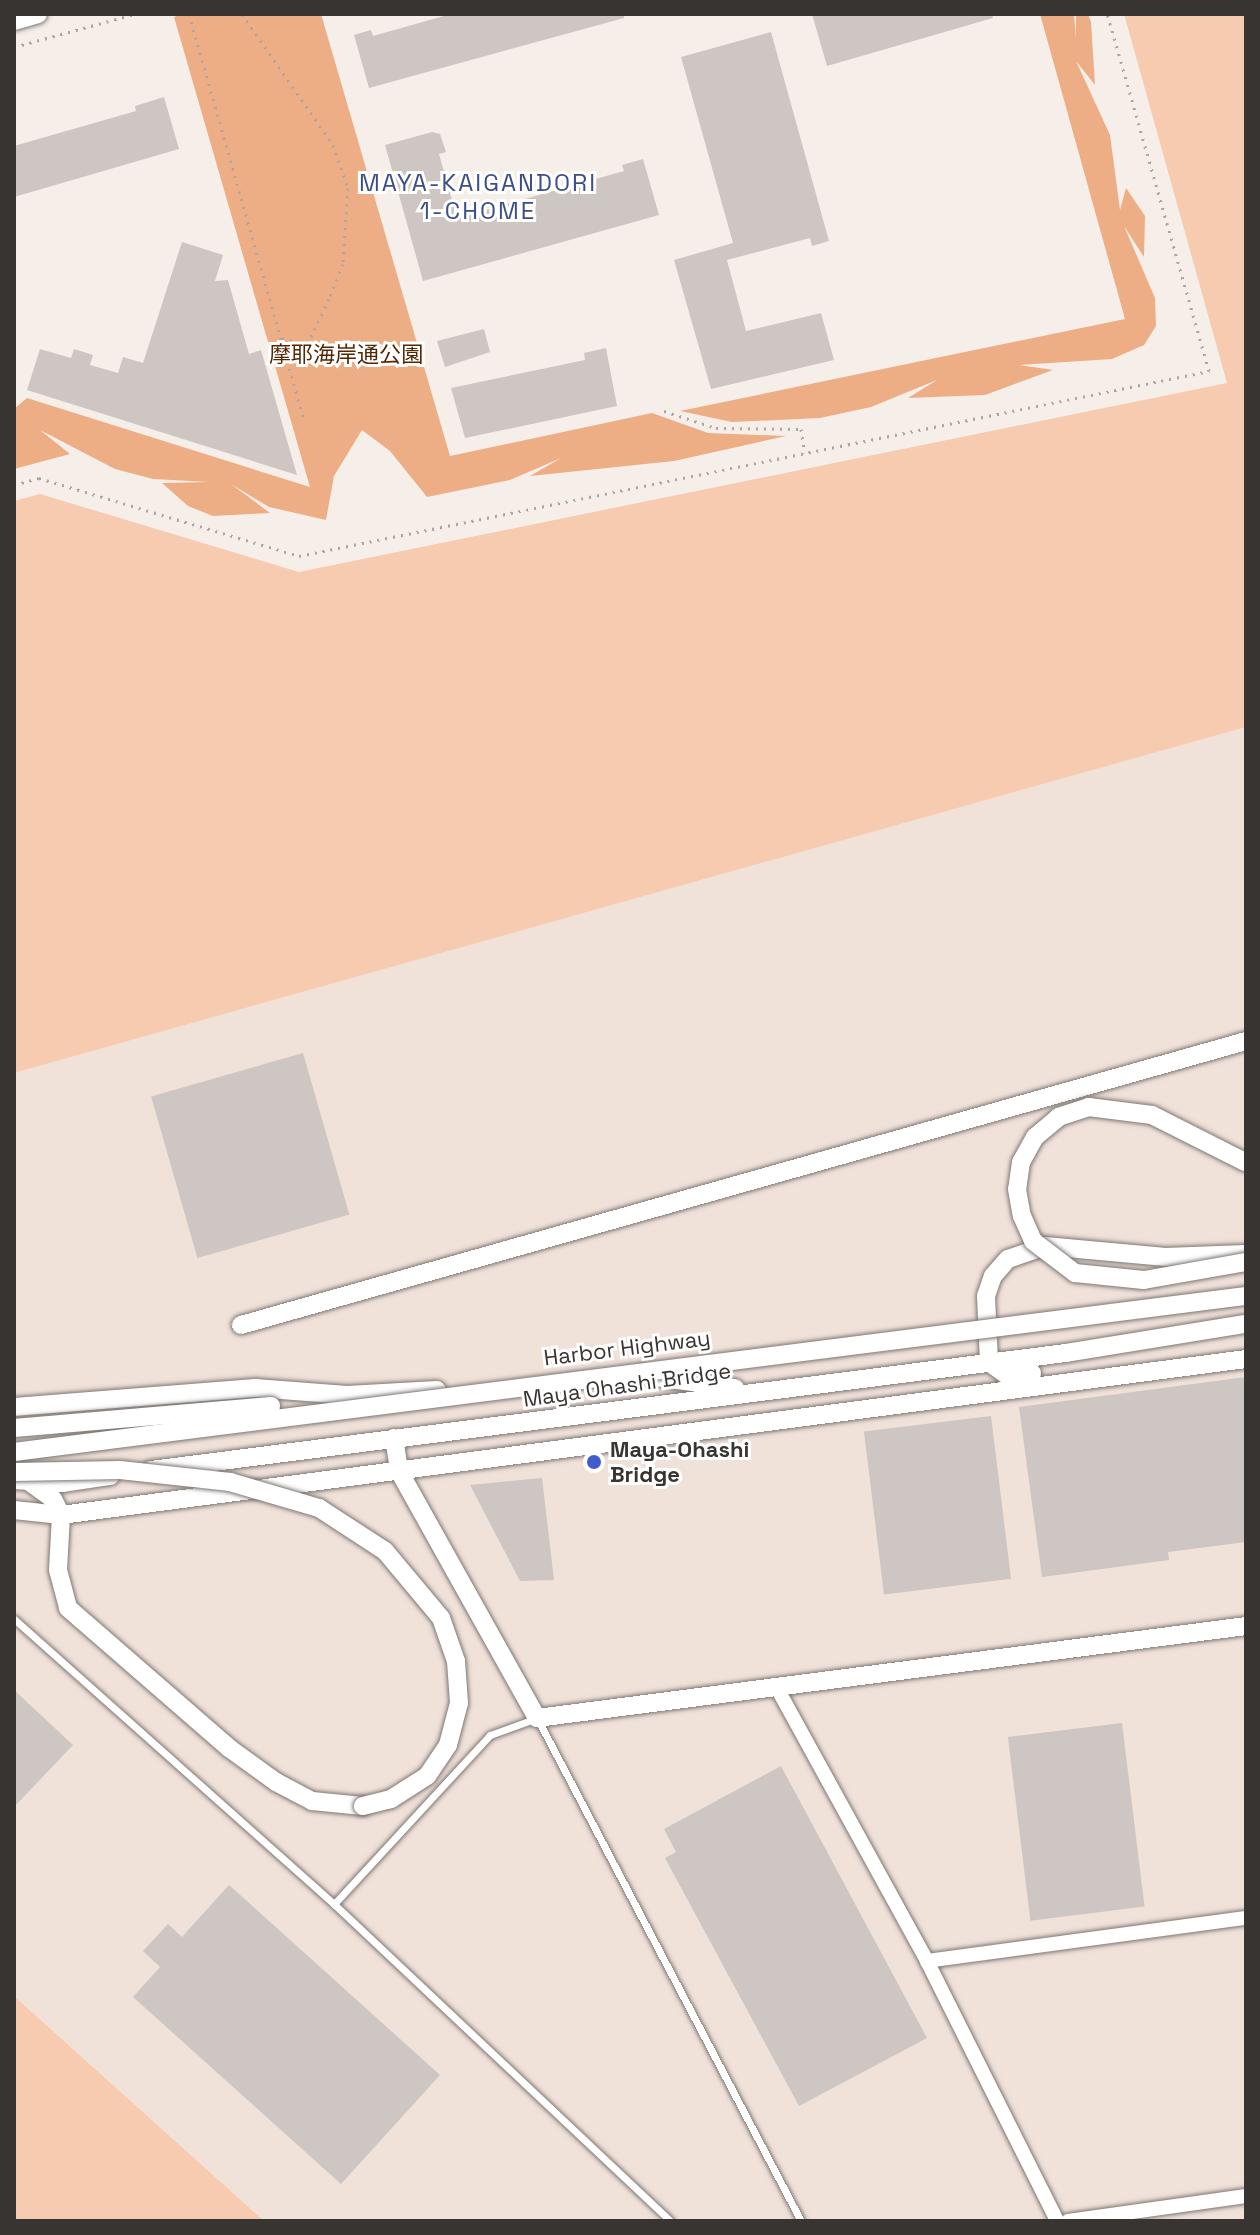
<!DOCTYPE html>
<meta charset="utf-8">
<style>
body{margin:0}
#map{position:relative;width:1260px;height:2235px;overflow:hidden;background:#f6eee9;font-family:"Space Grotesk","Noto Sans JP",sans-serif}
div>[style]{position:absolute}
.built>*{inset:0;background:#f0e1d9}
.green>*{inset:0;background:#edae86}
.water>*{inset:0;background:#f7cbb0}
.building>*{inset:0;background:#cdc6c2;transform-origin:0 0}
.path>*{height:3px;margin-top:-1.5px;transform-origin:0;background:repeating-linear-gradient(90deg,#aca6a2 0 2px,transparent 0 8px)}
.roads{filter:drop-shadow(0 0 2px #7d7773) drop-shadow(0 0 2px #7d7773)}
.service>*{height:7px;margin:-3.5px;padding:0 3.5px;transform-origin:3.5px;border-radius:3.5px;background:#fff}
.minor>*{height:14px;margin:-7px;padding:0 7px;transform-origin:7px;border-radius:7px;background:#fff}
.tertiary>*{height:18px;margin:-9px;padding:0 9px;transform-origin:9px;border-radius:9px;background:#fff}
.bridges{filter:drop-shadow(0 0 2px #7d7773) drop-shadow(0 0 2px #7d7773)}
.tertiary-bridge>*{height:18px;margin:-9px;padding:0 9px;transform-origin:9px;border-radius:9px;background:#fff}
.dots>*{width:22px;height:22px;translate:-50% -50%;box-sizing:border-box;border:4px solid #fff;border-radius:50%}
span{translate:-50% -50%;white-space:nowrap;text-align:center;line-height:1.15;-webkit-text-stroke:6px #fff;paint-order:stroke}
.park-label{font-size:22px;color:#532702}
.street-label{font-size:22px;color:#373432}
.poi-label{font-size:22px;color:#373432;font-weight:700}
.left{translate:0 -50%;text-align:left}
.neighbourhood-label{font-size:24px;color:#3b4e89;letter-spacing:2px}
.frame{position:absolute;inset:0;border:16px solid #373432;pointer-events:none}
</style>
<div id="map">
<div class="built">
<i style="clip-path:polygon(1246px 727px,1246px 2221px,264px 2221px,14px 1996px,14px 1073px)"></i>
</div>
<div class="green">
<i style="clip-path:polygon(183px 14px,321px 14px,450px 456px,652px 413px,708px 433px,786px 436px,674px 461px,530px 476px,561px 458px,510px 480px,427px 497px,390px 451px,362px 430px,334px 476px,326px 520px,269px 507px,231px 484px,270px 513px,213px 516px,188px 506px,162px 483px,209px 482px,153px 479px,115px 469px,40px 430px,70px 454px,14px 469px,14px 409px,27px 398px,310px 487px,174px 17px)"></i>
<i style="clip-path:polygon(1040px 14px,1074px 14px,1076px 38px,1076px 14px,1088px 14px,1091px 22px,1095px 85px,1076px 61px,1110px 135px,1120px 210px,1126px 188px,1145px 216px,1144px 257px,1124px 226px,1155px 298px,1156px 326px,1144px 345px,1112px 359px,1019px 365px,1053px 370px,985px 395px,908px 398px,937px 380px,871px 407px,820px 418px,732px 422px,680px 411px,1125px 319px)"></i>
</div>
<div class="water">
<i style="clip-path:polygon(1124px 14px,1246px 14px,1246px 727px,14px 1073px,14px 501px,40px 494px,299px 572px,1227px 383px)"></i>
<i style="clip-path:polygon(14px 1996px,264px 2221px,14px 2221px)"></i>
</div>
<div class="building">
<i style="clip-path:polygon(451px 14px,624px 14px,624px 18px,369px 88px,354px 35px,371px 30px,373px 36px)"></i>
<i style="clip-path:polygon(812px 14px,992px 14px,993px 18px,827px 66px)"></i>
<i style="clip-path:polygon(771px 32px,829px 241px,812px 246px,810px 238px,727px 260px,746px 331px,821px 313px,834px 360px,711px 389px,674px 260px,733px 243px,681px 57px)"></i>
<i style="clip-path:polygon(164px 97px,179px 149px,14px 197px,14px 146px,136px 111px,135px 106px)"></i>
<i style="clip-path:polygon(432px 132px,440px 134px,446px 152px,439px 154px,457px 218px,624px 171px,622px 165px,643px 159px,659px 215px,423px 281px,385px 145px)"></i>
<i style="clip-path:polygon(182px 242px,223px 255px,215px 281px,228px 280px,249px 354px,261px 350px,297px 475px,27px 390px,40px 349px,71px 358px,74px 349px,93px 355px,90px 365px,118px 373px,123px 357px,143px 363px)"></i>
<i style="clip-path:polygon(484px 329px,490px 352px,445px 367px,437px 341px)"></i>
<i style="clip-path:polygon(606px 348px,617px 406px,465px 438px,451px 388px,585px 360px,584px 353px)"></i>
<i style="left:303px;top:1053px;width:168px;height:158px;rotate:74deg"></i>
<i style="clip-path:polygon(1246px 1377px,1246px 1542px,1168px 1552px,1169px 1560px,1042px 1577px,1019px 1407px)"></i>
<i style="left:991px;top:1416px;width:164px;height:128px;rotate:83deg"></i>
<i style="clip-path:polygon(542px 1478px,554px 1580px,520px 1581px,470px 1485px)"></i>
<i style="clip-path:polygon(14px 1690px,73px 1745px,14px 1807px)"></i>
<i style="left:1122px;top:1723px;width:185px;height:115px;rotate:83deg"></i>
<i style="clip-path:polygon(781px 1766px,927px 2038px,799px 2106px,665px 1858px,676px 1852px,664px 1829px)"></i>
<i style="clip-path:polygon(229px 1885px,440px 2075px,341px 2184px,133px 1997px,160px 1967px,143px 1951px,168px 1924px,182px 1937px)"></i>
</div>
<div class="path">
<i style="left:189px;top:14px;width:419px;rotate:74.2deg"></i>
<i style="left:242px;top:14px;width:160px;rotate:55.2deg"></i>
<i style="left:333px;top:145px;width:46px;rotate:70.8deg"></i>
<i style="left:348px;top:188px;width:76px;rotate:93.8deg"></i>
<i style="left:343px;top:264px;width:38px;rotate:112deg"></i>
<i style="left:329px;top:299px;width:51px;rotate:115.6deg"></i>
<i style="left:307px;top:345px;width:28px;rotate:-165deg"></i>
<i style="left:14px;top:47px;width:125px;rotate:-15.3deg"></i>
<i style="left:664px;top:411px;width:55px;rotate:18.1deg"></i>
<i style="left:716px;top:428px;width:85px;rotate:0.7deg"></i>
<i style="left:801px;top:429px;width:24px;rotate:81deg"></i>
<i style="left:14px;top:485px;width:26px;rotate:-16deg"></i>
<i style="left:39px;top:478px;width:271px;rotate:16.7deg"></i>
<i style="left:299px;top:556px;width:929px;rotate:-11.49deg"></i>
<i style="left:1209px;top:371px;width:371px;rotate:-105.9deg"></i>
</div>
<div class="roads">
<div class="service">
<i style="left:14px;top:1619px;width:429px;rotate:41.7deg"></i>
<i style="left:334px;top:1904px;width:462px;rotate:43.3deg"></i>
<i style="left:334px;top:1904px;width:230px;rotate:-47.3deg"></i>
<i style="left:490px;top:1735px;width:50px;rotate:-19.9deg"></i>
<i style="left:537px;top:1718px;width:568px;rotate:62.31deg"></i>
</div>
<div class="minor">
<i style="left:777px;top:1688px;width:311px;rotate:61.2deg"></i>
<i style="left:927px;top:1961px;width:291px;rotate:63.4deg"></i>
<i style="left:927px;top:1961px;width:322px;rotate:-7.7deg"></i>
<i style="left:1068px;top:2221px;width:180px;rotate:-8deg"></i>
</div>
<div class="tertiary">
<i style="left:14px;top:21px;width:25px;rotate:-16deg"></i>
<i style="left:241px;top:1325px;width:1044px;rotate:-15.78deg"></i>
<i style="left:1032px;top:1373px;width:24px;rotate:173deg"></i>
<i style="left:1008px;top:1376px;width:24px;rotate:-144deg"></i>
<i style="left:989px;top:1362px;width:66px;rotate:-92.6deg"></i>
<i style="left:986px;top:1296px;width:21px;rotate:-71deg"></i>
<i style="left:993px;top:1276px;width:23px;rotate:-49deg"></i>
<i style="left:1008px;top:1259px;width:39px;rotate:-19deg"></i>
<i style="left:1045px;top:1246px;width:121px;rotate:5.2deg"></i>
<i style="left:1165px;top:1257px;width:81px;rotate:-2.1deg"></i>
<i style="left:642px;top:1375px;width:94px;rotate:8deg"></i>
<i style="left:14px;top:1407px;width:242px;rotate:-4.5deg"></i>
<i style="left:255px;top:1388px;width:92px;rotate:4.4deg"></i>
<i style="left:347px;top:1395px;width:90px;rotate:-3.2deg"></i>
<i style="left:394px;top:1438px;width:33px;rotate:81deg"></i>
<i style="left:399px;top:1471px;width:283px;rotate:60.8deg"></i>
<i style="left:537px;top:1718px;width:715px;rotate:-7.39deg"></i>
<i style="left:151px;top:1470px;width:922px;rotate:-7.29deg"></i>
<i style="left:1066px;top:1353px;width:182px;rotate:-9.2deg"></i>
<i style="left:14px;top:1480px;width:48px;rotate:3.6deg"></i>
<i style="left:62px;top:1483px;width:49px;rotate:-8.3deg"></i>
<i style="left:31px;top:1483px;width:27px;rotate:36deg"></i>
<i style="left:53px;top:1499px;width:18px;rotate:63deg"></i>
<i style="left:61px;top:1515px;width:55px;rotate:93.1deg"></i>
<i style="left:58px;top:1570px;width:39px;rotate:75deg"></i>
<i style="left:68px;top:1608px;width:213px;rotate:41deg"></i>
<i style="left:229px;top:1748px;width:58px;rotate:35.9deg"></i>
<i style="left:276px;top:1782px;width:41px;rotate:27.8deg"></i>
<i style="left:312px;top:1801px;width:51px;rotate:5.6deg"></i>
<i style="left:14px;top:1510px;width:47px;rotate:6.1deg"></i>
<i style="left:61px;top:1515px;width:1195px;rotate:-7.5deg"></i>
</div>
</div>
<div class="bridges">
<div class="tertiary-bridge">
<i style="left:1245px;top:1162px;width:104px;rotate:-153.2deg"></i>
<i style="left:1152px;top:1115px;width:64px;rotate:-172.8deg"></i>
<i style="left:1089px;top:1107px;width:32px;rotate:162deg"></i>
<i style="left:1059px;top:1117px;width:31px;rotate:140deg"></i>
<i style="left:1035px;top:1137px;width:29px;rotate:119deg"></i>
<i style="left:1021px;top:1162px;width:27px;rotate:98deg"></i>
<i style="left:1017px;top:1189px;width:27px;rotate:80deg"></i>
<i style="left:1022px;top:1216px;width:27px;rotate:66deg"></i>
<i style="left:1033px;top:1241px;width:53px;rotate:37.3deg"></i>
<i style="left:1075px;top:1273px;width:69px;rotate:5.8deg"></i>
<i style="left:1144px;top:1280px;width:104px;rotate:-10deg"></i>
<i style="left:14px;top:1428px;width:258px;rotate:-4.9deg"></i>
<i style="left:14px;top:1452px;width:1242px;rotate:-7.22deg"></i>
<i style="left:14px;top:1472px;width:106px;rotate:-1.1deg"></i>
<i style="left:120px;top:1470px;width:111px;rotate:6.2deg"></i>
<i style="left:230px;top:1482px;width:93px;rotate:16.3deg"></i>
<i style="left:319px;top:1508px;width:79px;rotate:33.1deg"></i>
<i style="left:385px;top:1551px;width:87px;rotate:50.1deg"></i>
<i style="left:441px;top:1618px;width:46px;rotate:70.8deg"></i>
<i style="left:456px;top:1661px;width:42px;rotate:85.9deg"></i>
<i style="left:459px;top:1703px;width:43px;rotate:104.7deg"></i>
<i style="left:448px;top:1745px;width:37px;rotate:124deg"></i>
<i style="left:427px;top:1776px;width:43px;rotate:147.4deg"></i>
<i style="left:391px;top:1799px;width:29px;rotate:166deg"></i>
</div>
</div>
<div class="dots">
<i style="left:594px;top:1462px;background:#405ccf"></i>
</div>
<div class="park-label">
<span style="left:346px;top:355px">摩耶海岸通公園</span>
</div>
<div class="street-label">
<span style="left:627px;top:1348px;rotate:-7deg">Harbor Highway</span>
<span style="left:627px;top:1385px;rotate:-8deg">Maya Ohashi Bridge</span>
</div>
<div class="poi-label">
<span class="left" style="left:610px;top:1462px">Maya-Ohashi<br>Bridge</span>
</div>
<div class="neighbourhood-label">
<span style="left:478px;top:197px">MAYA-KAIGANDORI<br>1-CHOME</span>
</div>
<div class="frame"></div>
</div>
